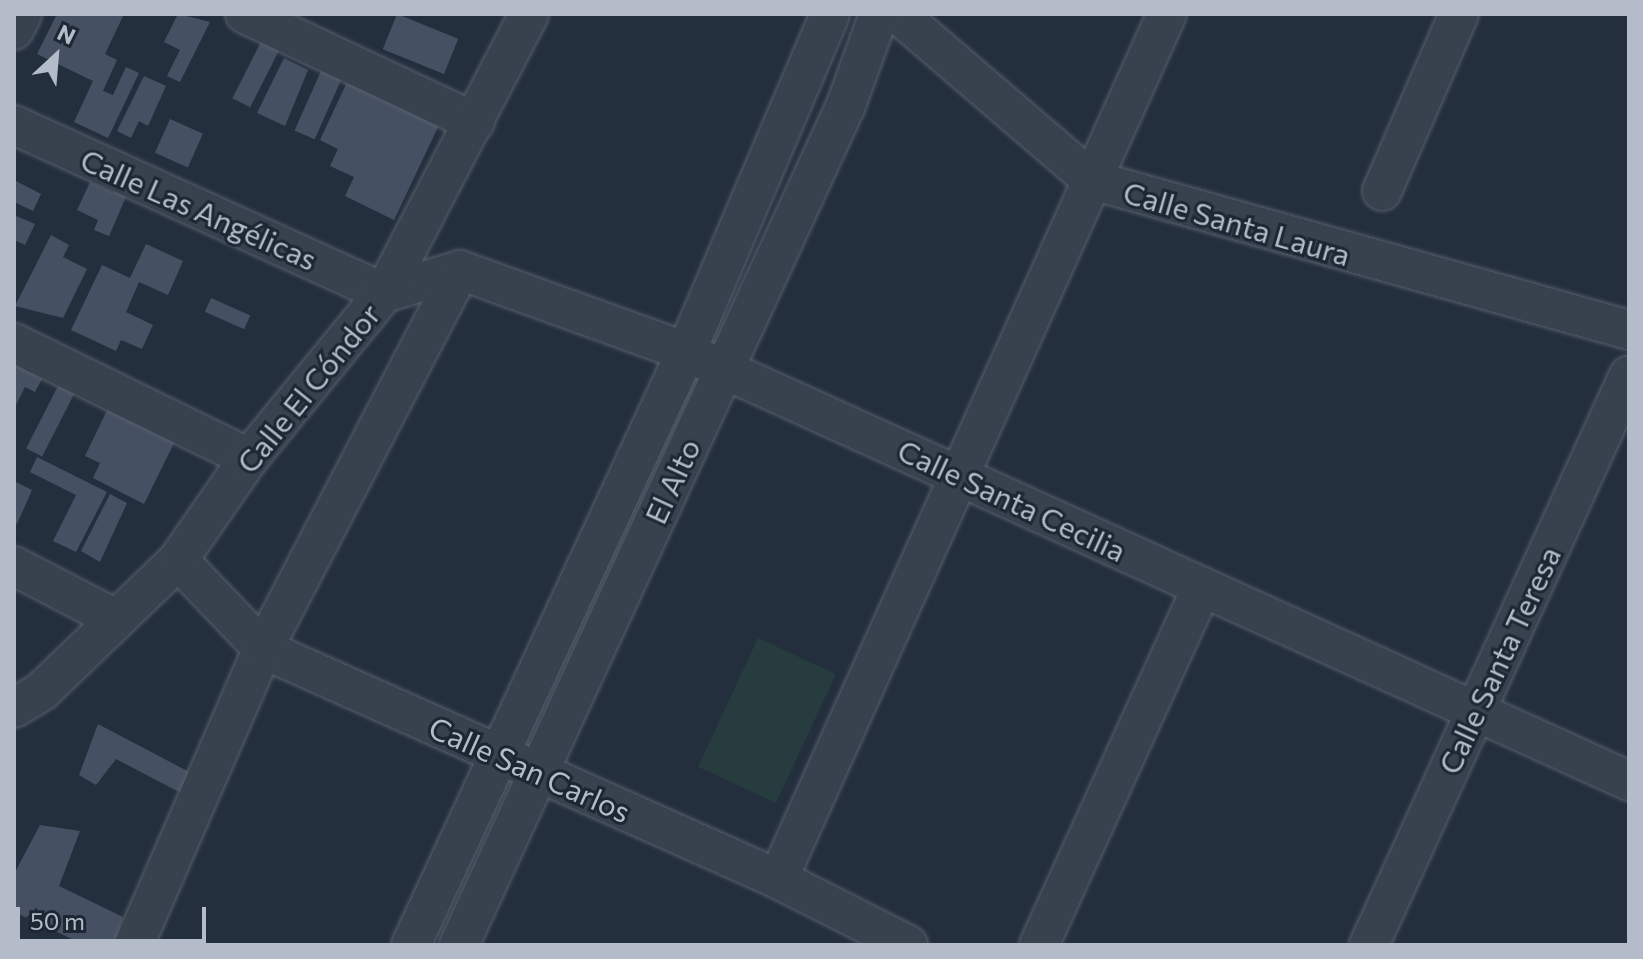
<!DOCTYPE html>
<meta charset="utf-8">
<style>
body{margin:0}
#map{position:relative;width:1643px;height:959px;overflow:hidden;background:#242f3e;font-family:Commissioner,sans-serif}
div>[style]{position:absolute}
.green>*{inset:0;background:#263c3f;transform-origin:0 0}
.building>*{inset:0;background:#455162;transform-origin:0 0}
.roads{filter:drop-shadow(0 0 2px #565f6c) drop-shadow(0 0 2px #565f6c)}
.minor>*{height:38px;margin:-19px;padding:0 19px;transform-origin:19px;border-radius:19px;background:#38414e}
span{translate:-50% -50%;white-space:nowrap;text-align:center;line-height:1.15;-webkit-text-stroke:6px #1d2633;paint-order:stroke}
.street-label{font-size:30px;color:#b4bcc9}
.frame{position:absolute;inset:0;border:16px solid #b4bcc9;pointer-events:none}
.north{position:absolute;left:16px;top:16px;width:80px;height:80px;-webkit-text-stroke:6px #1d2633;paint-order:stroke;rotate:26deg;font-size:22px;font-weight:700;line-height:32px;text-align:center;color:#b4bcc9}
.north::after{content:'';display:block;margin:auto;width:28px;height:36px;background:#b4bcc9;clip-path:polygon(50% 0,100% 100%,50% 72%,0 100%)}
.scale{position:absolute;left:16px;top:907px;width:190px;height:36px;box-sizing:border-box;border:4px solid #b4bcc9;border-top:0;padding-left:10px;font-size:24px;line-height:28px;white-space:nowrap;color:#b4bcc9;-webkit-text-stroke:6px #1d2633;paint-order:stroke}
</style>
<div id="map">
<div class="green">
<i style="left:758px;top:638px;width:86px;height:142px;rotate:25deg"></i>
</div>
<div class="building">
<i style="clip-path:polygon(57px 14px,124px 14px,105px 54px,117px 60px,103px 91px,113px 95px,126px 67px,139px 73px,108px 138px,74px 122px,93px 81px,37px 54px)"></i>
<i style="clip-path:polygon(178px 14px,210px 22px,180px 82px,167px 76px,180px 50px,164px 42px)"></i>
<i style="left:397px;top:14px;width:66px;height:38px;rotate:22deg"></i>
<i style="left:265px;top:34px;width:20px;height:72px;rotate:27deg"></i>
<i style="clip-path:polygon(284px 58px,308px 70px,285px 126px,257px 113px)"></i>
<i style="left:321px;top:71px;width:22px;height:65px;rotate:24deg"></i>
<i style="clip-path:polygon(144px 76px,166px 86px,148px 126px,139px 121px,131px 138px,117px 131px)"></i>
<i style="clip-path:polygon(348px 80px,440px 123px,394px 220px,345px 196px,354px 177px,330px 166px,338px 149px,320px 140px)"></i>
<i style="left:170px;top:119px;width:36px;height:37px;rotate:24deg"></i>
<i style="clip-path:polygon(14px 180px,41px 194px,33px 211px,14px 202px)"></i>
<i style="clip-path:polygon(90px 182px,114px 193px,118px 185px,129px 190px,109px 236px,94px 230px,98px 220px,77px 210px)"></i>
<i style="clip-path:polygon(14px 215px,35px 224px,25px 245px,14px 240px)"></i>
<i style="clip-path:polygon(51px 235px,69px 245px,63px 257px,87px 269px,63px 318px,15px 306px)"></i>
<i style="clip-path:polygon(146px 244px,183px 261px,168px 295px,139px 282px,126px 312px,153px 325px,142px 349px,121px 340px,116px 351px,71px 330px,102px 265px,130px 278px)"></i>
<i style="left:211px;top:298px;width:43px;height:15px;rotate:24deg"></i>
<i style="clip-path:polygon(14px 364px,42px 379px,35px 392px,25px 387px,16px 405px)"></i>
<i style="left:62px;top:378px;width:18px;height:79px;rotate:27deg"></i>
<i style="clip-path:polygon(110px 404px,177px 437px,144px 504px,93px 478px,100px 463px,85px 456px)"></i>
<i style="clip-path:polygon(37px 457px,107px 492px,76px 552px,53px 541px,76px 495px,30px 472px)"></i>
<i style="clip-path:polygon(14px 481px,32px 490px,17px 524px,14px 522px)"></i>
<i style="clip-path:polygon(110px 494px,127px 503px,100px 562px,81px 551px)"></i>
<i style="clip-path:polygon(98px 724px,193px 774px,183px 794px,116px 759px,96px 785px,79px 775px)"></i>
<i style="clip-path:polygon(40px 825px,80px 831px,59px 886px,123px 917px,114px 945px,85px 945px,14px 912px,14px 874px)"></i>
</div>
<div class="roads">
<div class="minor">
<i style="left:245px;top:14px;width:254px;rotate:25.2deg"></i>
<i style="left:898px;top:14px;width:255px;rotate:40.6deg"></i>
<i style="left:1092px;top:180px;width:558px;rotate:15.61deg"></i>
<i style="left:14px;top:30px;width:18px;rotate:-63deg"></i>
<i style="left:14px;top:125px;width:406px;rotate:24.4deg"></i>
<i style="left:384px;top:293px;width:79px;rotate:-16.8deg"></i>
<i style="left:460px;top:270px;width:240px;rotate:19.9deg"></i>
<i style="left:686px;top:352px;width:1036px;rotate:24.46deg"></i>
<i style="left:1382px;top:191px;width:193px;rotate:-66.5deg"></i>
<i style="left:14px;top:343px;width:262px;rotate:26.1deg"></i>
<i style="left:178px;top:560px;width:123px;rotate:46.3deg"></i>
<i style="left:263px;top:649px;width:564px;rotate:24.07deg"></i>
<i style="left:778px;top:879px;width:146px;rotate:26.9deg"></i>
<i style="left:14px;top:566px;width:115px;rotate:27.5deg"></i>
<i style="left:14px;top:708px;width:33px;rotate:-31deg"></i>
<i style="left:42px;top:691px;width:189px;rotate:-43.9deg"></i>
<i style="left:178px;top:560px;width:124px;rotate:-55.2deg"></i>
<i style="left:249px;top:458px;width:213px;rotate:-50.7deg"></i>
<i style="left:384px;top:293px;width:314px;rotate:-62.5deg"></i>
<i style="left:778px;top:879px;width:948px;rotate:-65.79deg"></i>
<i style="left:134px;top:945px;width:323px;rotate:-66.5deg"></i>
<i style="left:263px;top:649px;width:427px;rotate:-62.5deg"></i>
<i style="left:411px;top:945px;width:654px;rotate:-65.12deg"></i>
<i style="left:686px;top:352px;width:367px;rotate:-66.9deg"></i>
<i style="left:459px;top:945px;width:925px;rotate:-65.26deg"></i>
<i style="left:846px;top:105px;width:97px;rotate:-70.1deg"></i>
<i style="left:1039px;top:945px;width:393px;rotate:-65.5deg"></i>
<i style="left:1369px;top:945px;width:626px;rotate:-65.48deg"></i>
</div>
</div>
<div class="street-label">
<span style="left:199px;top:209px;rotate:24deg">Calle Las Angélicas</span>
<span style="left:1237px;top:223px;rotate:16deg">Calle Santa Laura</span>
<span style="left:308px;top:388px;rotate:-51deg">Calle El Cóndor</span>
<span style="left:672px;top:481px;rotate:-65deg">El Alto</span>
<span style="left:1012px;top:500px;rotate:25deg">Calle Santa Cecilia</span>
<span style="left:1499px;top:660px;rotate:-65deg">Calle Santa Teresa</span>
<span style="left:530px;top:769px;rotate:24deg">Calle San Carlos</span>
</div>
<div class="frame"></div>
<div class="north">N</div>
<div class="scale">50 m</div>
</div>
